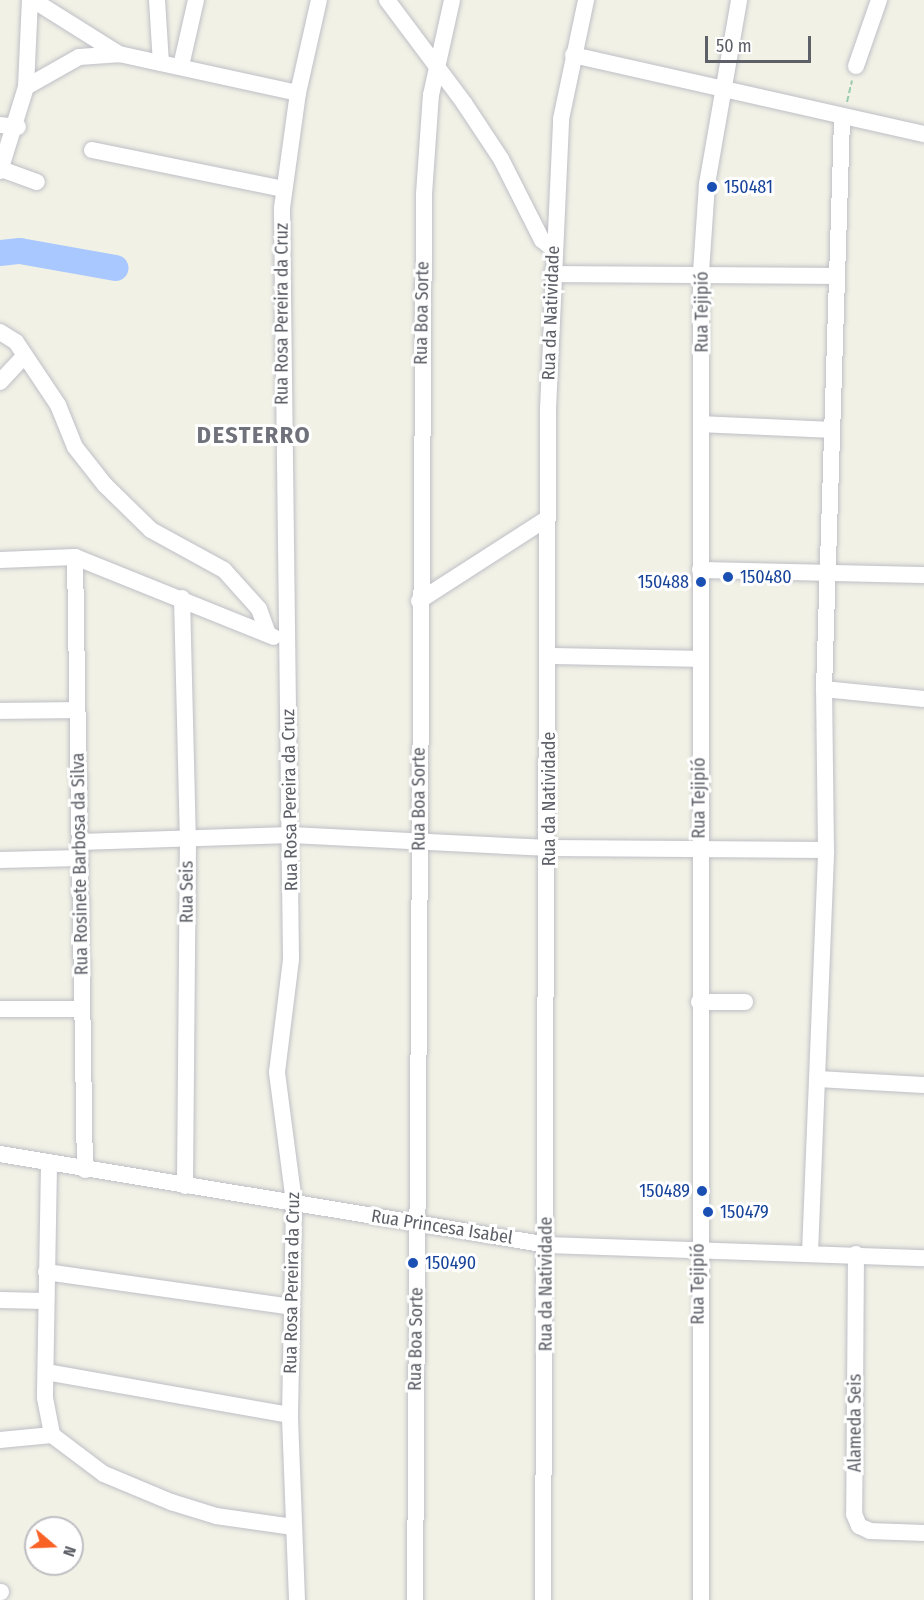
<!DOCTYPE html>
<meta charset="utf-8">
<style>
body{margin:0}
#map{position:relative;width:924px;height:1600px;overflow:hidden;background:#f1f1e6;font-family:"Fira Sans Condensed",sans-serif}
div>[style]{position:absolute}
.river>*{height:26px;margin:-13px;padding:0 13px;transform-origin:13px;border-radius:13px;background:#a9c8ff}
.path>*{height:2px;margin-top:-1px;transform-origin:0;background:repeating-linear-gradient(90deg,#98cab0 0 6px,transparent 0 9px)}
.roads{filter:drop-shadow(0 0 2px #bebfc6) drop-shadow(0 0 2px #bebfc6)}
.minor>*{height:16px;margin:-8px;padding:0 8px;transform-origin:8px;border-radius:8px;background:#fff}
.dots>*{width:16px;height:16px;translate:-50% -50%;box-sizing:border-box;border:3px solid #fff;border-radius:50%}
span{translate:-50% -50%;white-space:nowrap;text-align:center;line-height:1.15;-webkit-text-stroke:6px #fff;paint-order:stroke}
.transit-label{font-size:18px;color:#164399}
.left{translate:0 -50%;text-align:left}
.right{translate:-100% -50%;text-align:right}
.street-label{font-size:18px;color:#5e6068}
.district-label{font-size:24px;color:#6f727a;font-weight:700;letter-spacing:1.5px}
.north{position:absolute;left:24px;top:1516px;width:60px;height:60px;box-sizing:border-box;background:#fff;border:2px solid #bfbfc3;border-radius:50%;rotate:109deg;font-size:16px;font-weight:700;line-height:24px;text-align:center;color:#5e6068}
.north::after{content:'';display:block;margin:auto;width:21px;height:27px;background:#f96125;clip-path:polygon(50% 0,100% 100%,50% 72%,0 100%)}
.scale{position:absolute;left:705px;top:36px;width:106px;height:27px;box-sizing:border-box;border:3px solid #5e6068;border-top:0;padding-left:8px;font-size:18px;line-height:21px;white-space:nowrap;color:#5e6068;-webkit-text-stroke:4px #fff;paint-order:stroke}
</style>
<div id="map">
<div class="river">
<i style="left:0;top:253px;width:20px;rotate:-6deg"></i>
<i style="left:20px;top:251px;width:97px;rotate:10.1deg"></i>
</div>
<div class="path">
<i style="left:847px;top:102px;width:22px;rotate:-77deg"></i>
</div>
<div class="roads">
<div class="minor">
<i style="left:33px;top:0;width:102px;rotate:32.1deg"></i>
<i style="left:119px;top:54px;width:183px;rotate:12.3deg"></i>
<i style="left:157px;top:0;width:63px;rotate:86.4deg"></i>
<i style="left:387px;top:0;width:129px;rotate:53.2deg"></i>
<i style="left:464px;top:103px;width:67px;rotate:56.5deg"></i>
<i style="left:501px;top:159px;width:91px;rotate:63.2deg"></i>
<i style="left:542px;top:240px;width:14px;rotate:39deg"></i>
<i style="left:573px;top:55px;width:360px;rotate:12.7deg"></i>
<i style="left:181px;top:66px;width:68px;rotate:-77.2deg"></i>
<i style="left:856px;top:66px;width:70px;rotate:-70.8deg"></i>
<i style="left:26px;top:87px;width:61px;rotate:-29.5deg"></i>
<i style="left:79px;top:57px;width:39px;rotate:-4deg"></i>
<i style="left:0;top:125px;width:18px;rotate:6deg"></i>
<i style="left:92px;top:150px;width:196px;rotate:11.5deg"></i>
<i style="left:1px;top:169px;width:38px;rotate:20deg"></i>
<i style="left:0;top:171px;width:88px;rotate:-72.8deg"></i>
<i style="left:26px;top:87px;width:87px;rotate:-87.4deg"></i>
<i style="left:552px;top:274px;width:283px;rotate:0.4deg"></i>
<i style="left:0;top:332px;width:19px;rotate:32deg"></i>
<i style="left:16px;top:342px;width:76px;rotate:56.3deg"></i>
<i style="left:58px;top:405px;width:45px;rotate:68deg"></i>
<i style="left:75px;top:447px;width:48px;rotate:51.7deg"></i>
<i style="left:105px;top:485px;width:64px;rotate:44.4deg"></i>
<i style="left:151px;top:530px;width:83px;rotate:28.7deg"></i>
<i style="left:224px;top:570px;width:52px;rotate:48.1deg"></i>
<i style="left:259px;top:609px;width:27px;rotate:70deg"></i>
<i style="left:0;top:382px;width:35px;rotate:-47deg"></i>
<i style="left:701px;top:424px;width:130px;rotate:2.6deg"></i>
<i style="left:75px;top:557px;width:613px;rotate:89.07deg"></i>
<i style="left:0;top:560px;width:75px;rotate:-2.3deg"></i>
<i style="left:75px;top:557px;width:214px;rotate:21.9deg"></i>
<i style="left:700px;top:570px;width:224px;rotate:1.3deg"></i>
<i style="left:182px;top:598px;width:241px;rotate:88.6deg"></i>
<i style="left:188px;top:839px;width:347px;rotate:90.5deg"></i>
<i style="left:419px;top:601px;width:151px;rotate:-32.8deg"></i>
<i style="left:548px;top:656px;width:150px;rotate:1.1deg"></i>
<i style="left:824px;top:689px;width:100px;rotate:5.7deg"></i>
<i style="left:0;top:711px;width:77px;rotate:-0.7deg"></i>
<i style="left:79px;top:842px;width:212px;rotate:-1.9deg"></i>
<i style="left:291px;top:835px;width:259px;rotate:2.9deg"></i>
<i style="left:550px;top:848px;width:276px;rotate:0.4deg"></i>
<i style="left:0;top:860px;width:80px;rotate:-1.4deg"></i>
<i style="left:699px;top:1002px;width:46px"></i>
<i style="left:0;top:1009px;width:82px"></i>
<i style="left:817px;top:1079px;width:107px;rotate:3.2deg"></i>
<i style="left:0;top:1154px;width:556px;rotate:9.43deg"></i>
<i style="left:548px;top:1245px;width:376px;rotate:2deg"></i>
<i style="left:49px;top:1164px;width:234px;rotate:91deg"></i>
<i style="left:45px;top:1398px;width:38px;rotate:79deg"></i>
<i style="left:52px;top:1435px;width:65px;rotate:36.9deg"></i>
<i style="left:104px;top:1474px;width:73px;rotate:22.7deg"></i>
<i style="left:171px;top:1502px;width:47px;rotate:17.3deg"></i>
<i style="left:216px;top:1516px;width:78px;rotate:8.1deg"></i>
<i style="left:810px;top:1253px;width:403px;rotate:-87.7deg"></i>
<i style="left:826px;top:850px;width:161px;rotate:-90.7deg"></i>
<i style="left:824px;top:689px;width:570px;rotate:-88.19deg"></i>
<i style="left:856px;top:1254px;width:260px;rotate:90.4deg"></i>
<i style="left:854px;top:1514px;width:13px;rotate:67deg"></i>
<i style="left:859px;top:1526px;width:12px;rotate:24deg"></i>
<i style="left:870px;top:1531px;width:54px;rotate:2.1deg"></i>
<i style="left:46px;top:1272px;width:248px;rotate:8.1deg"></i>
<i style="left:0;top:1300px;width:45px;rotate:1.3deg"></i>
<i style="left:46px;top:1372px;width:248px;rotate:10deg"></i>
<i style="left:0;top:1440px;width:52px;rotate:-5.5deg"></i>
<i style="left:0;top:1592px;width:1px"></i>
<i style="left:297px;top:1600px;width:185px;rotate:-92.2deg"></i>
<i style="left:290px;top:1415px;width:213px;rotate:-88.9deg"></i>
<i style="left:294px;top:1202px;width:131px;rotate:-97.5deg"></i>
<i style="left:277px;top:1072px;width:114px;rotate:-82.9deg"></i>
<i style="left:291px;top:959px;width:751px;rotate:-90.69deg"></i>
<i style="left:282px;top:208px;width:116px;rotate:-82.1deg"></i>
<i style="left:298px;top:93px;width:95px;rotate:-77.3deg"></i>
<i style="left:415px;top:1600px;width:1406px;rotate:-89.63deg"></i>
<i style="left:424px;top:194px;width:99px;rotate:-86deg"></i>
<i style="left:431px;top:95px;width:97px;rotate:-77.5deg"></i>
<i style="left:543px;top:1600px;width:1191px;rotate:-89.76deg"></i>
<i style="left:548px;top:409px;width:290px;rotate:-87.4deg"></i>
<i style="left:561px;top:119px;width:122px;rotate:-78.1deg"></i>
<i style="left:701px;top:1600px;width:1328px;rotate:-90deg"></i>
<i style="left:701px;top:272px;width:88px;rotate:-86.1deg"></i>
<i style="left:707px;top:184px;width:187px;rotate:-80.1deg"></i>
</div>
</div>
<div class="dots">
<i style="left:712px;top:187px;background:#1a4fb4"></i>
<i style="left:728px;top:577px;background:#1a4fb4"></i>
<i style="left:701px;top:582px;background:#1a4fb4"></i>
<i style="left:702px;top:1191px;background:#1a4fb4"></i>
<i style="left:708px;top:1212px;background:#1a4fb4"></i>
<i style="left:413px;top:1263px;background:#1a4fb4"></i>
</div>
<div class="transit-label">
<span class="left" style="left:724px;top:187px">150481</span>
<span class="left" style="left:740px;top:577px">150480</span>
<span class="right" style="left:689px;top:582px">150488</span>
<span class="right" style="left:690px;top:1191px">150489</span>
<span class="left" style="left:720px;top:1212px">150479</span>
<span class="left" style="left:425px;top:1263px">150490</span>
</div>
<div class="street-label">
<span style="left:702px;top:312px;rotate:-90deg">Rua Tejipió</span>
<span style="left:422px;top:313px;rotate:-89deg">Rua Boa Sorte</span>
<span style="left:551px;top:313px;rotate:-88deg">Rua da Natividade</span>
<span style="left:282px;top:314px;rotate:-90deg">Rua Rosa Pereira da Cruz</span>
<span style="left:699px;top:798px;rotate:-90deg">Rua Tejipió</span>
<span style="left:419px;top:799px;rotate:-90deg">Rua Boa Sorte</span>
<span style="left:549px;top:799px;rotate:-90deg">Rua da Natividade</span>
<span style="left:290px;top:800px;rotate:-91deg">Rua Rosa Pereira da Cruz</span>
<span style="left:80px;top:864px;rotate:-91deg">Rua Rosinete Barbosa da Silva</span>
<span style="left:187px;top:892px;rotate:-90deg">Rua Seis</span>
<span style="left:442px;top:1227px;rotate:9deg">Rua Princesa Isabel</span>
<span style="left:292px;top:1283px;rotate:-89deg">Rua Rosa Pereira da Cruz</span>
<span style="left:546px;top:1284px;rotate:-90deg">Rua da Natividade</span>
<span style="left:698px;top:1284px;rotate:-90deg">Rua Tejipió</span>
<span style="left:416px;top:1339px;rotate:-89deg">Rua Boa Sorte</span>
<span style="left:855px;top:1423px;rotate:-90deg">Alameda Seis</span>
</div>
<div class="district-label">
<span style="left:254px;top:436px">DESTERRO</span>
</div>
<div class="north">N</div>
<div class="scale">50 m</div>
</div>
